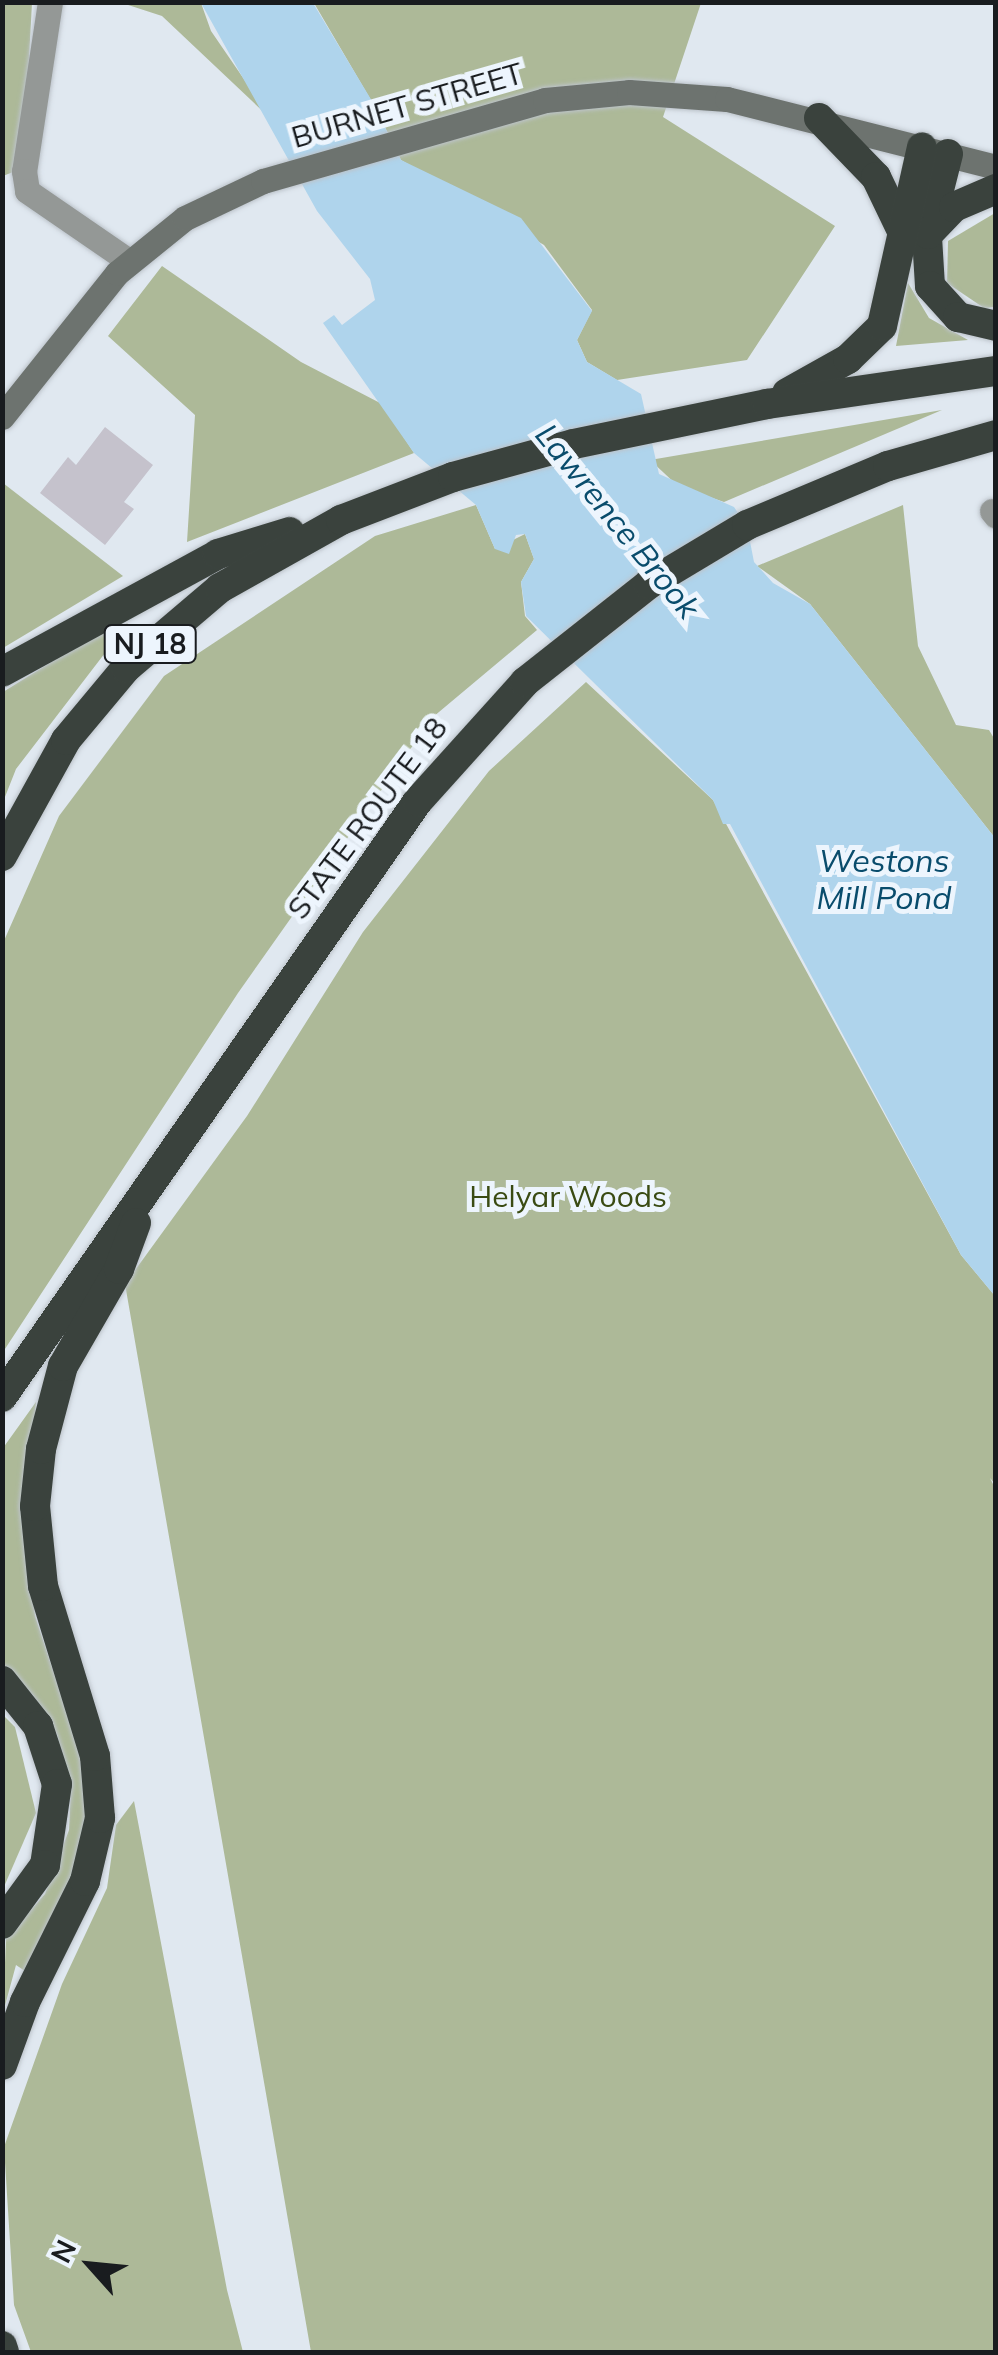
<!DOCTYPE html>
<style>
body{margin:0}
#map{position:relative;width:998px;height:2355px;overflow:hidden;background:#e0e8f0;font-family:Mulish,sans-serif}
div>[style]{position:absolute}
.green>*{inset:0;background:#adb998}
.water>*{inset:0;background:#afd4ec}
.building>*{inset:0;background:#c5c2cc}
.roads{filter:drop-shadow(0 0 2px #bcc3ca) drop-shadow(0 0 2px #bcc3ca)}
.street>*{height:25px;margin:-12.5px;padding:0 12.5px;transform-origin:12.5px;border-radius:12.5px;background:#949896}
.secondary>*{height:25px;margin:-12.5px;padding:0 12.5px;transform-origin:12.5px;border-radius:12.5px;background:#6d736f}
.highway>*{height:30px;margin:-15px;padding:0 15px;transform-origin:15px;border-radius:15px;background:#3a423d}
span{translate:-50% -50%;white-space:nowrap;text-align:center;line-height:1.15;-webkit-text-stroke:10px #edf5fd;paint-order:stroke}
.shield-label span{padding:2px 8px;background:#edf5fd;border:2px solid;border-radius:8px;-webkit-text-stroke-width:0}
.shield-label{font-size:28px;color:#191c1f;font-weight:700}
.street-label{font-size:30px;color:#191c1f}
.park-label{font-size:30px;color:#3a4b13}
.water-label{font-size:32px;color:#094c6c;font-style:italic}
.frame{position:absolute;inset:0;border:5px solid #191c1f;pointer-events:none}
.north{position:absolute;left:40px;top:2215px;width:100px;height:100px;-webkit-text-stroke:8px #edf5fd;paint-order:stroke;rotate:297deg;font-size:28px;font-weight:700;line-height:40px;text-align:center;color:#191c1f}
.north::after{content:'';display:block;margin:auto;width:35px;height:45px;background:#191c1f;clip-path:polygon(50% 0,100% 100%,50% 72%,0 100%)}
</style>
<div id="map">
<div class="green">
<i style="clip-path:polygon(3px 3px,32px 3px,23px 168px,3px 176px)"></i>
<i style="clip-path:polygon(122px 3px,201px 3px,211px 31px,272px 120px,162px 16px)"></i>
<i style="clip-path:polygon(314px 3px,701px 3px,663px 117px,835px 226px,747px 360px,617px 380px,587px 362px,577px 340px,592px 310px,544px 245px,401px 160px,382px 121px,391px 95px,372px 102px)"></i>
<i style="clip-path:polygon(995px 213px,995px 307px,984px 308px,947px 283px,948px 241px)"></i>
<i style="clip-path:polygon(162px 266px,301px 362px,382px 404px,414px 453px,187px 542px,195px 415px,108px 336px)"></i>
<i style="clip-path:polygon(908px 283px,929px 318px,968px 340px,896px 346px)"></i>
<i style="clip-path:polygon(942px 410px,724px 502px,678px 486px,650px 460px)"></i>
<i style="clip-path:polygon(3px 483px,123px 576px,3px 648px,2px 648px)"></i>
<i style="clip-path:polygon(476px 505px,495px 549px,525px 534px,534px 559px,521px 582px,525px 616px,537px 630px,433px 717px,238px 993px,3px 1352px,3px 943px,59px 816px,164px 676px,375px 536px)"></i>
<i style="clip-path:polygon(903px 505px,918px 646px,956px 725px,989px 730px,995px 740px,995px 838px,810px 604px,757px 566px)"></i>
<i style="clip-path:polygon(128px 623px,16px 769px,3px 802px,3px 692px,95px 635px)"></i>
<i style="clip-path:polygon(586px 682px,713px 800px,961px 1255px,995px 1296px,995px 1484px,990px 1478px,996px 1490px,995px 2352px,311px 2352px,125px 1284px,247px 1116px,363px 932px,489px 771px)"></i>
<i style="clip-path:polygon(36px 1402px,25px 1523px,35px 1616px,85px 1767px,88px 1801px,80px 1860px,25px 1971px,16px 1965px,3px 2013px,6px 1938px,45px 1894px,69px 1830px,71px 1788px,57px 1734px,33px 1695px,3px 1664px,3px 1448px)"></i>
<i style="clip-path:polygon(3px 1715px,15px 1727px,36px 1813px,3px 1889px)"></i>
<i style="clip-path:polygon(134px 1801px,227px 2290px,243px 2352px,31px 2352px,14px 2305px,4px 2147px,62px 1984px,107px 1888px,116px 1825px)"></i>
</div>
<div class="water">
<i style="clip-path:polygon(201px 3px,313px 3px,372px 101px,392px 95px,382px 121px,401px 160px,521px 218px,592px 311px,577px 340px,587px 362px,641px 394px,659px 474px,734px 507px,747px 526px,754px 562px,773px 583px,810px 604px,995px 838px,995px 1296px,961px 1255px,730px 824px,723px 824px,713px 800px,526px 616px,521px 582px,534px 559px,525px 534px,516px 535px,509px 554px,495px 549px,476px 505px,414px 453px,323px 323px,334px 315px,342px 325px,375px 300px,370px 279px,317px 211px)"></i>
</div>
<div class="building">
<i style="clip-path:polygon(105px 427px,153px 465px,124px 502px,134px 509px,105px 545px,40px 493px,68px 457px,76px 465px)"></i>
</div>
<div class="roads">
<div class="street">
<i style="left:50px;top:2px;width:171px;rotate:98.7deg"></i>
<i style="left:24px;top:171px;width:20px;rotate:81deg"></i>
<i style="left:27px;top:191px;width:124px;rotate:34.5deg"></i>
<i style="left:992px;top:511px;width:6px;rotate:51deg"></i>
</div>
<div class="secondary">
<i style="left:2px;top:417px;width:184px;rotate:-51.4deg"></i>
<i style="left:117px;top:273px;width:87px;rotate:-39deg"></i>
<i style="left:185px;top:218px;width:86px;rotate:-25.4deg"></i>
<i style="left:263px;top:181px;width:293px;rotate:-16deg"></i>
<i style="left:545px;top:100px;width:84px;rotate:-5.4deg"></i>
<i style="left:629px;top:92px;width:98px;rotate:4.1deg"></i>
<i style="left:727px;top:99px;width:277px;rotate:14.2deg"></i>
</div>
<div class="highway">
<i style="left:819px;top:118px;width:82px;rotate:46deg"></i>
<i style="left:876px;top:177px;width:58px;rotate:64.3deg"></i>
<i style="left:948px;top:154px;width:86px;rotate:104.2deg"></i>
<i style="left:927px;top:237px;width:49px;rotate:86.5deg"></i>
<i style="left:930px;top:286px;width:42px;rotate:47.9deg"></i>
<i style="left:958px;top:317px;width:39px;rotate:13deg"></i>
<i style="left:928px;top:234px;width:37px;rotate:-46deg"></i>
<i style="left:954px;top:207px;width:46px;rotate:-23.2deg"></i>
<i style="left:787px;top:393px;width:70px;rotate:-29.1deg"></i>
<i style="left:848px;top:359px;width:47px;rotate:-44.1deg"></i>
<i style="left:882px;top:326px;width:183px;rotate:-77.4deg"></i>
<i style="left:2px;top:672px;width:246px;rotate:-28.6deg"></i>
<i style="left:218px;top:554px;width:75px;rotate:-17deg"></i>
<i style="left:2px;top:856px;width:132px;rotate:-61.1deg"></i>
<i style="left:66px;top:740px;width:94px;rotate:-50.2deg"></i>
<i style="left:126px;top:668px;width:123px;rotate:-40.4deg"></i>
<i style="left:220px;top:588px;width:139px;rotate:-29.3deg"></i>
<i style="left:341px;top:520px;width:120px;rotate:-21deg"></i>
<i style="left:453px;top:477px;width:125px;rotate:-15.3deg"></i>
<i style="left:574px;top:444px;width:197px;rotate:-11.7deg"></i>
<i style="left:767px;top:404px;width:231px;rotate:-8.2deg"></i>
<i style="left:2px;top:1397px;width:727px;rotate:-55.09deg"></i>
<i style="left:418px;top:801px;width:160px;rotate:-48deg"></i>
<i style="left:525px;top:682px;width:158px;rotate:-38.3deg"></i>
<i style="left:649px;top:584px;width:114px;rotate:-31deg"></i>
<i style="left:747px;top:525px;width:153px;rotate:-22.7deg"></i>
<i style="left:888px;top:466px;width:112px;rotate:-16deg"></i>
<i style="left:2px;top:1681px;width:58px;rotate:51.3deg"></i>
<i style="left:38px;top:1726px;width:61px;rotate:71.9deg"></i>
<i style="left:57px;top:1784px;width:82px;rotate:98.4deg"></i>
<i style="left:45px;top:1865px;width:73px;rotate:126.1deg"></i>
<i style="left:2px;top:2065px;width:67px;rotate:-69.9deg"></i>
<i style="left:25px;top:2002px;width:135px;rotate:-63.6deg"></i>
<i style="left:85px;top:1881px;width:65px;rotate:-76.6deg"></i>
<i style="left:100px;top:1818px;width:62px;rotate:-94.6deg"></i>
<i style="left:95px;top:1756px;width:178px;rotate:-107deg"></i>
<i style="left:43px;top:1586px;width:80px;rotate:-95.7deg"></i>
<i style="left:35px;top:1506px;width:57px;rotate:-84deg"></i>
<i style="left:41px;top:1449px;width:86px;rotate:-75.2deg"></i>
<i style="left:63px;top:1366px;width:112px;rotate:-60deg"></i>
<i style="left:119px;top:1269px;width:49px;rotate:-69.7deg"></i>
<i style="left:2px;top:2346px;width:6px;rotate:72deg"></i>
</div>
</div>
<div class="shield-label">
<span style="left:150px;top:644px">NJ 18</span>
</div>
<div class="street-label">
<span style="left:407px;top:105px;rotate:-16deg">BURNET STREET</span>
<span style="left:367px;top:818px;rotate:-53deg">STATE ROUTE 18</span>
</div>
<div class="park-label">
<span style="left:568px;top:1196px">Helyar Woods</span>
</div>
<div class="water-label">
<span style="left:618px;top:521px;rotate:51deg">Lawrence Brook</span>
<span style="left:884px;top:879px">Westons<br>Mill Pond</span>
</div>
<div class="frame"></div>
<div class="north">N</div>
</div>
